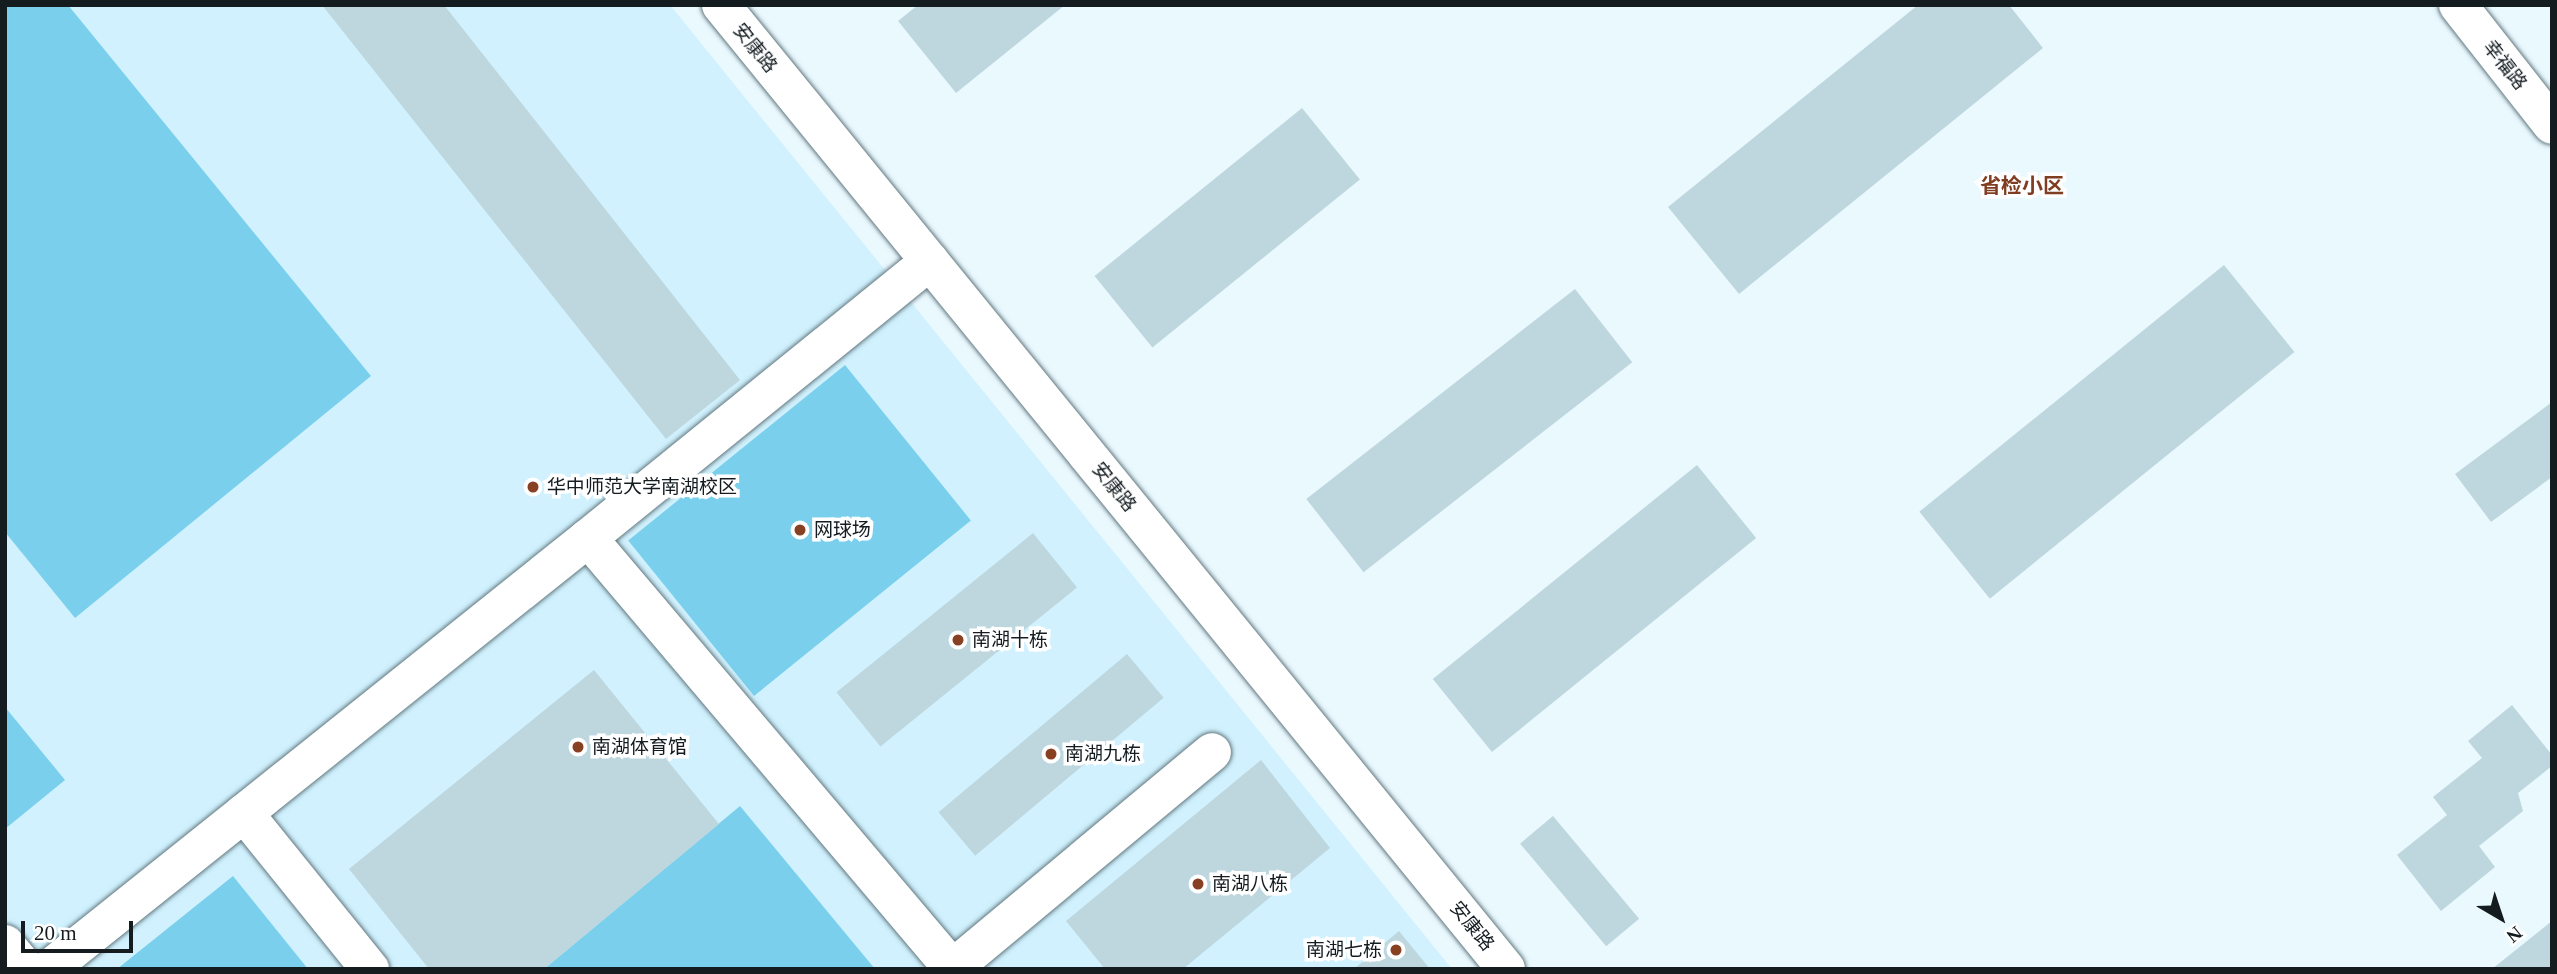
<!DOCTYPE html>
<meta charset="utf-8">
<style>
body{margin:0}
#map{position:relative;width:2557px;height:974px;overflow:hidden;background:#eaf9fe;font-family:"Times New Roman","Noto Sans SC",serif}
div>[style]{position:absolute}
.built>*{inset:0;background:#d0f1fd}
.green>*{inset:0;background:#7ad0ec;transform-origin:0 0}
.building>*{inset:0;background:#bed7df;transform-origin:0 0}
.roads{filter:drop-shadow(0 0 2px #627880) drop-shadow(0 0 2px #627880)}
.minor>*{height:38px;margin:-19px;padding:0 19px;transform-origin:19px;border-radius:19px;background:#fff}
.dots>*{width:19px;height:19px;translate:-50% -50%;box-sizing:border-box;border:4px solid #fff;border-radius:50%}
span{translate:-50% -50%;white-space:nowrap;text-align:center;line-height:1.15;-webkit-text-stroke:7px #fff;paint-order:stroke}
.street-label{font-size:19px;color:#141c20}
.poi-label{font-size:19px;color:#141c20}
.left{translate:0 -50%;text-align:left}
.right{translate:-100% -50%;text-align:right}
.neighbourhood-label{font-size:21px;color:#7f3d22;font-weight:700}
.frame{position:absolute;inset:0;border:7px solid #141c20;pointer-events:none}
.north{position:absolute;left:2466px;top:883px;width:70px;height:70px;-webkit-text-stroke:5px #fff;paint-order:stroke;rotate:141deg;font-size:19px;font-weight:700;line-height:28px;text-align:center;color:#141c20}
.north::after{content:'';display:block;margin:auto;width:24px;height:32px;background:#141c20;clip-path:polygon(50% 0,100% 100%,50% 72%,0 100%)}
.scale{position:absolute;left:21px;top:921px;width:112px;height:32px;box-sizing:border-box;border:4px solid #141c20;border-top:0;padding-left:9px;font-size:21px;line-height:24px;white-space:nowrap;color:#141c20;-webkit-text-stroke:5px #fff;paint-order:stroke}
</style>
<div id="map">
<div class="built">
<i style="clip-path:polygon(5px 5px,670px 5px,1452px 969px,5px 969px)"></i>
</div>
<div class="green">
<i style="clip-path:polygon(5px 5px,68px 5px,371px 376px,75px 618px,5px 532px)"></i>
<i style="left:845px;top:365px;width:200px;height:279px;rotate:51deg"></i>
<i style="clip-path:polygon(5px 707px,65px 780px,5px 829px)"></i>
<i style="clip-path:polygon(740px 806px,875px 969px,544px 969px)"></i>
<i style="clip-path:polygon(233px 876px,308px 969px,117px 969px)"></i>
</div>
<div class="building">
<i style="clip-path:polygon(322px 5px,444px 5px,740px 380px,666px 439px)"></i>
<i style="clip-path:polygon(918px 5px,1065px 5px,956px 93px,898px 21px)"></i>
<i style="clip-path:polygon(1918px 5px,2009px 5px,2043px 48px,1739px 294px,1668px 207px)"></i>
<i style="left:1302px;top:108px;width:92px;height:267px;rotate:51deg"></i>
<i style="left:2224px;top:265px;width:112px;height:392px;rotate:51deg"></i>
<i style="left:1575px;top:289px;width:93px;height:341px;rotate:52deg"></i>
<i style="clip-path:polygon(2552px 402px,2552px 477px,2491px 522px,2455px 474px)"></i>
<i style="left:1697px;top:465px;width:94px;height:340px;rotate:51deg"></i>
<i style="left:1033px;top:533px;width:70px;height:253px;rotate:51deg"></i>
<i style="left:1127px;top:654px;width:57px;height:246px;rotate:50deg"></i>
<i style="clip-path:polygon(594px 670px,719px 824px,544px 969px,429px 969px,349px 869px)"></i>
<i style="clip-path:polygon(2512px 705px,2552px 755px,2552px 766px,2518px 793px,2523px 811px,2479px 846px,2495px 867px,2441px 911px,2397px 855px,2447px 815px,2433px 797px,2482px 758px,2468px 741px)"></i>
<i style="clip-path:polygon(1261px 760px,1330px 848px,1183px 969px,1105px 969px,1066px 921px)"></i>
<i style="left:1553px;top:816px;width:134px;height:43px;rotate:50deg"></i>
<i style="clip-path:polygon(2552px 921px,2552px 969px,2492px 969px)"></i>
<i style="clip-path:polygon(1399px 931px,1430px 969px,1354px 969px)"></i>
</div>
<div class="roads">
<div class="minor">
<i style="left:721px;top:5px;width:1243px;rotate:50.84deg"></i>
<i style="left:2458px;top:5px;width:152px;rotate:51.9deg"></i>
<i style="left:588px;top:538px;width:440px;rotate:-39deg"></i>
<i style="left:244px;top:813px;width:201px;rotate:51.1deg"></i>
<i style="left:5px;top:944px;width:33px;rotate:50deg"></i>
<i style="left:953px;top:968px;width:337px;rotate:-39.8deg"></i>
<i style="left:49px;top:969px;width:690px;rotate:-38.65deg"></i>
<i style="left:588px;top:538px;width:565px;rotate:49.74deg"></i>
</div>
</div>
<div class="dots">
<i style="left:533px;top:487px;background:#884022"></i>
<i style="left:800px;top:530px;background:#884022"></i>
<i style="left:958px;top:640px;background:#884022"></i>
<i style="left:578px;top:747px;background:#884022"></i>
<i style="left:1051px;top:754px;background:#884022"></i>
<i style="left:1198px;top:884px;background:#884022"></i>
<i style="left:1396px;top:950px;background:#884022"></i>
</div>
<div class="street-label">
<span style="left:755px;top:48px;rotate:51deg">安康路</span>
<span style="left:2505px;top:65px;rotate:52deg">幸福路</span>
<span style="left:1114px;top:487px;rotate:51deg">安康路</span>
<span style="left:1472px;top:926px;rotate:51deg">安康路</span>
</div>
<div class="poi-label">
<span class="left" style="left:547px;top:487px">华中师范大学南湖校区</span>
<span class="left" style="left:814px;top:530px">网球场</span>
<span class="left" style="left:972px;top:640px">南湖十栋</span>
<span class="left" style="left:592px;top:747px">南湖体育馆</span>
<span class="left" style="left:1065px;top:754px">南湖九栋</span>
<span class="left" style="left:1212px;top:884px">南湖八栋</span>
<span class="right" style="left:1382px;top:950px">南湖七栋</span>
</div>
<div class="neighbourhood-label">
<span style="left:2022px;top:186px">省检小区</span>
</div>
<div class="frame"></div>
<div class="north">N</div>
<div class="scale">20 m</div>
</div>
